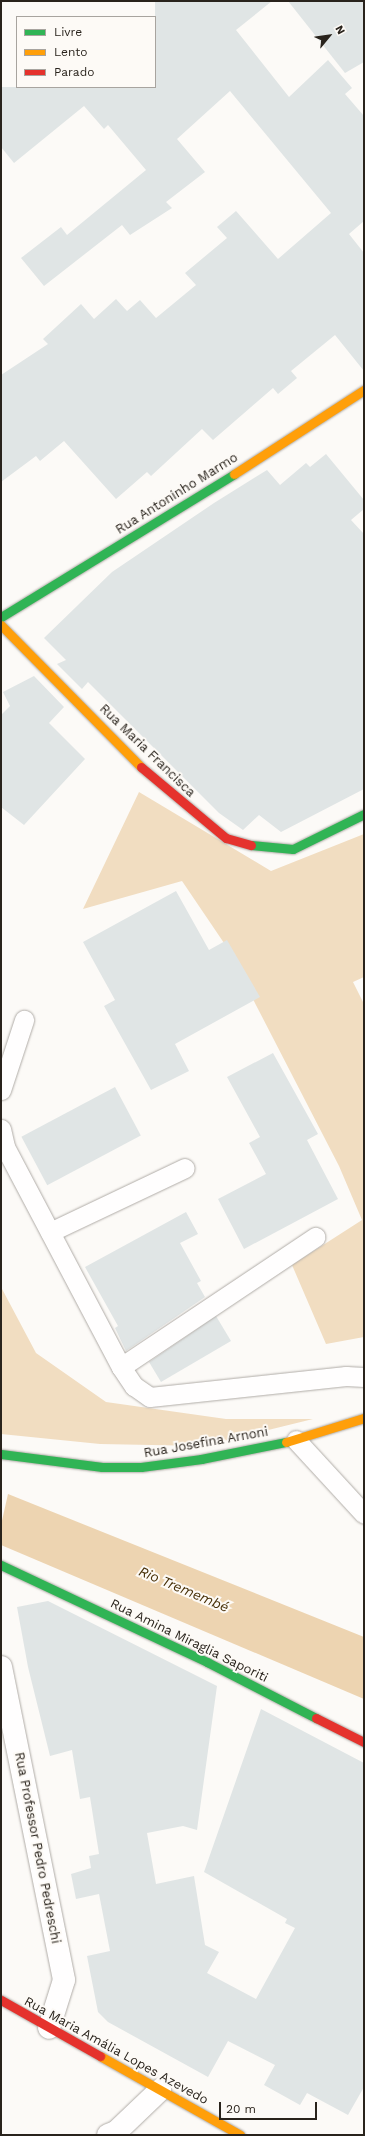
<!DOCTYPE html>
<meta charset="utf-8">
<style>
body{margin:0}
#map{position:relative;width:365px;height:2136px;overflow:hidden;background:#fcfaf7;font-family:"Work Sans",sans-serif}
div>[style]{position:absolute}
.forest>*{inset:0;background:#f1ddc1}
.water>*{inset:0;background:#edd4b1}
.building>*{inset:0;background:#e0e5e5;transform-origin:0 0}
.roads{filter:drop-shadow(0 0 1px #b0aca7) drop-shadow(0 0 1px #b0aca7)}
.lane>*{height:19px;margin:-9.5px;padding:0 9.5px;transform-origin:9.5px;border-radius:9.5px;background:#fffefe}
.street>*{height:22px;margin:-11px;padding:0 11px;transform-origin:11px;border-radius:11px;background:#fffefe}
.fast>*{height:9px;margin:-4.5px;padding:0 4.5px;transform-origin:4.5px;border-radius:4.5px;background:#30b455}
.slow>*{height:9px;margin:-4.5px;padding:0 4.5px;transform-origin:4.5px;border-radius:4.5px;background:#ff9f0a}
.jam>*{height:9px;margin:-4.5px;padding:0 4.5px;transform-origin:4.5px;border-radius:4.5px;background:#e5322d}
span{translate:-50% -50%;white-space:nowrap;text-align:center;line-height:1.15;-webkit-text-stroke:4px #fdfaf6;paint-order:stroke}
.street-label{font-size:13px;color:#29231c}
.water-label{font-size:14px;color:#473008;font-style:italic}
.frame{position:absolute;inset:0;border:2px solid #29231c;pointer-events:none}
.legend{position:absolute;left:16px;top:16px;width:140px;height:72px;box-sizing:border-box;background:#fdfaf6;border:1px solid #a8a49f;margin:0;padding:5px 7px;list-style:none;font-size:12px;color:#29231c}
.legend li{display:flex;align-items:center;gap:8px;height:20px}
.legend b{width:20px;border:1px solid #a8a49f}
.north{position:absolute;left:309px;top:16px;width:40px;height:40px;-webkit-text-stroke:3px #fdfaf6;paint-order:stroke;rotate:61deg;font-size:11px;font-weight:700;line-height:16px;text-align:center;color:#29231c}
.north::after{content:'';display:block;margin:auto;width:14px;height:18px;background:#29231c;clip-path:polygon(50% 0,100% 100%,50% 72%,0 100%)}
.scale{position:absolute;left:219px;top:2102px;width:98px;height:18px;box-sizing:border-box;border:2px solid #29231c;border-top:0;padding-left:5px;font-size:12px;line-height:14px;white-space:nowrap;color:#29231c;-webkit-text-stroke:3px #fdfaf6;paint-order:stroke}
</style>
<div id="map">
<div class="forest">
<i style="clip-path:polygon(139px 792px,271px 871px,364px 834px,364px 977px,353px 982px,364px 1004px,364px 1337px,326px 1344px,292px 1265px,362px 1220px,339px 1166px,224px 943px,182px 881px,83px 909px)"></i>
<i style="clip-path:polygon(1px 1287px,36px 1353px,106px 1402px,226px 1419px,313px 1419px,203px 1446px,100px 1444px,1px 1434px)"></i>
</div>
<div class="water">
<i style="clip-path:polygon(8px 1494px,364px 1637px,364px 1699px,1px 1545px,1px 1525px)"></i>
</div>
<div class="building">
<i style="clip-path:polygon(155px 1px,272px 1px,236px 30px,289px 97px,328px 60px,352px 88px,345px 94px,364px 116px,364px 221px,349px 234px,364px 253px,364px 371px,335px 335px,291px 371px,297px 378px,278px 394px,273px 388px,213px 440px,202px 429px,151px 476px,147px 472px,116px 499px,64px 441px,40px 461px,36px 456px,1px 482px,1px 375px,48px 344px,43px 339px,81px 304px,94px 319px,116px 299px,127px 311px,140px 300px,156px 318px,196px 285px,185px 273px,227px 238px,217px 227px,236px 211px,278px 259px,331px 213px,230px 91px,177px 139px,205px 172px,166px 202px,172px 208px,130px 235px,122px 225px,44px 286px,21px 258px,61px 227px,67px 235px,146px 170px,108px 125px,104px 129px,84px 106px,14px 163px,1px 147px,1px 87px,155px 87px)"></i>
<i style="clip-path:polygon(288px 1px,364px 1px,364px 62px,345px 73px)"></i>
<i style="clip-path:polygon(326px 454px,364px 500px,364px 509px,351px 520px,364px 534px,364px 789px,281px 832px,259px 815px,243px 830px,219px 813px,88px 682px,82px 689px,57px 664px,66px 660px,44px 638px,112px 572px,214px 503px,267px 470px,280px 485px,306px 463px,310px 467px)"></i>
<i style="clip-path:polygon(34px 676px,64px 707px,49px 723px,85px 759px,24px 825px,1px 807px,1px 715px,10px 706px,3px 692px)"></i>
<i style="clip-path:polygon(176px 891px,209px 950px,227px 940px,260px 997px,175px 1044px,189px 1071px,151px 1090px,104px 1006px,115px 1000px,83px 942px)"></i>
<i style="clip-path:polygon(273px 1053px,318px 1134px,307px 1140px,338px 1199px,244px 1249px,218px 1199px,266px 1174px,249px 1143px,260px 1137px,227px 1077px)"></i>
<i style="left:115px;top:1087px;width:55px;height:106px;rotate:62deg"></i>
<i style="clip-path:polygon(186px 1212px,198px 1234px,180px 1243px,201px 1281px,197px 1283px,205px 1297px,126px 1351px,115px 1328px,118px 1326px,85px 1267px)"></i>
<i style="clip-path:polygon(216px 1316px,231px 1341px,161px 1382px,149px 1362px)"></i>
<i style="clip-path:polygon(48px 1601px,217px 1686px,197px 1830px,183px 1826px,147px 1833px,156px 1884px,194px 1876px,205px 1945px,219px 1952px,207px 1973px,256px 1999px,295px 1928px,285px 1923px,287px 1919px,204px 1872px,261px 1709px,364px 1763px,364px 2087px,348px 2115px,307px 2093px,300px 2105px,264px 2085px,275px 2065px,228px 2041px,208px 2077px,108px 2022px,98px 2012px,87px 1956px,110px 1951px,99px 1894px,76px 1899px,71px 1874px,91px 1868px,89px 1856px,99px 1854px,90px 1797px,80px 1799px,72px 1750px,50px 1756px,28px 1667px,17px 1607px)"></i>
</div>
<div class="roads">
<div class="lane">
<i style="left:1px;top:1090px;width:74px;rotate:-71.8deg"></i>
<i style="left:1px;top:1129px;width:18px;rotate:77deg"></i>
<i style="left:5px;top:1147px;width:249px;rotate:62.2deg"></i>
<i style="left:121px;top:1367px;width:23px;rotate:56deg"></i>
<i style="left:134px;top:1386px;width:19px;rotate:35deg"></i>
<i style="left:150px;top:1397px;width:197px;rotate:-6.1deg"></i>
<i style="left:346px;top:1376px;width:18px;rotate:3deg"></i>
<i style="left:50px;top:1232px;width:149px;rotate:-25.4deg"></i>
<i style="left:121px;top:1367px;width:234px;rotate:-33.8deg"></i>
<i style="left:296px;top:1440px;width:100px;rotate:47.4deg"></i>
</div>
<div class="street">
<i style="left:1px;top:1667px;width:319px;rotate:78.6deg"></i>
<i style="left:64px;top:1980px;width:50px;rotate:107.4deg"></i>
<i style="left:108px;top:2135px;width:9px;rotate:-21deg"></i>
<i style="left:116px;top:2132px;width:61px;rotate:-43.7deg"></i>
</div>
<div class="fast">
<i style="left:1px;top:617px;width:273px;rotate:-31.5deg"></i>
<i style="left:251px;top:845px;width:42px;rotate:5.4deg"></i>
<i style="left:293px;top:849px;width:79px;rotate:-26.2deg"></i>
<i style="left:1px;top:1454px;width:102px;rotate:7.3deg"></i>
<i style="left:102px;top:1467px;width:39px"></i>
<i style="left:141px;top:1467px;width:61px;rotate:-7.6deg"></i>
<i style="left:201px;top:1459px;width:87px;rotate:-11.3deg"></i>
<i style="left:1px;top:1565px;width:228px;rotate:25.2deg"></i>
<i style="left:207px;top:1662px;width:123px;rotate:27.2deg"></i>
</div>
<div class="slow">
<i style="left:234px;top:474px;width:155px;rotate:-32.9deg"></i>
<i style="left:1px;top:625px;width:199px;rotate:45.4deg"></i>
<i style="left:286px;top:1442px;width:82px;rotate:-17.1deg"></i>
<i style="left:100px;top:2056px;width:161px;rotate:29.4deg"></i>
</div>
<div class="jam">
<i style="left:141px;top:767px;width:111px;rotate:39.9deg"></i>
<i style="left:226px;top:838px;width:26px;rotate:16deg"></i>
<i style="left:316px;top:1718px;width:54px;rotate:26.6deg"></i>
<i style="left:1px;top:2000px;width:114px;rotate:29.5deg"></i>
</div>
</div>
<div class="street-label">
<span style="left:177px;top:494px;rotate:-32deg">Rua Antoninho Marmo</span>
<span style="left:147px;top:751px;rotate:44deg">Rua Maria Francisca</span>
<span style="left:206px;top:1443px;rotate:-10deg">Rua Josefina Arnoni</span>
<span style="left:189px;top:1641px;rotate:26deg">Rua Amina Miraglia Saporiti</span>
<span style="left:37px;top:1848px;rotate:79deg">Rua Professor Pedro Pedreschi</span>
<span style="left:116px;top:2051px;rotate:29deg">Rua Maria Amália Lopes Azevedo</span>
</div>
<div class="water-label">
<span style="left:184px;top:1589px;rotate:23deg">Rio Tremembé</span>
</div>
<div class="frame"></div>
<ul class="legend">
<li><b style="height:5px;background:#30b455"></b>Livre</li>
<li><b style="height:5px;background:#ff9f0a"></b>Lento</li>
<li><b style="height:5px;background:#e5322d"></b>Parado</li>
</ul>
<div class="north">N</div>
<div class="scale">20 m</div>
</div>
